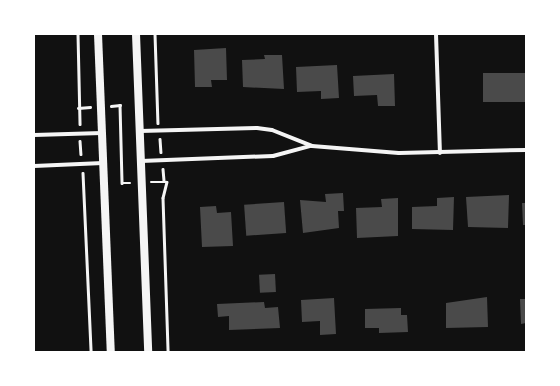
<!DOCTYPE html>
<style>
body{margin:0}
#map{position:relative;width:560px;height:386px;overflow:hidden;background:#111;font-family:Merriweather,serif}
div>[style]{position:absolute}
.building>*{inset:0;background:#4a4a4a;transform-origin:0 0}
.path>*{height:2.5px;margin:-1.25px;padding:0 1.25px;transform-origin:1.25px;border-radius:1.25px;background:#f5f5f5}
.minor>*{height:4px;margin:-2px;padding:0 2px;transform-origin:2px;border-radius:2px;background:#f5f5f5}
.secondary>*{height:8px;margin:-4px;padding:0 4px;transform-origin:4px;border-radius:4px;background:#f5f5f5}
span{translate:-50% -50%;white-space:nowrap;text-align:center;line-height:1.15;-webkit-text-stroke:4px #fff;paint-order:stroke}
.frame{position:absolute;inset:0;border:35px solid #fff;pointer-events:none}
</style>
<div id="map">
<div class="building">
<i style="clip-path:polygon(226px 48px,227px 80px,211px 80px,212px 87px,195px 87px,194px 50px)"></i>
<i style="clip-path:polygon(264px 55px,282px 55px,284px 89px,243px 87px,242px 60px,265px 59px)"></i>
<i style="clip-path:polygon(337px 65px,339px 98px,321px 99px,321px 91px,297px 92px,296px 67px)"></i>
<i style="left:526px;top:73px;width:29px;height:43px;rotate:90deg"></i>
<i style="clip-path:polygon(394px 74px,395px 106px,378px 106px,377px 95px,354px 96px,353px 76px)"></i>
<i style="clip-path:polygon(343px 193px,344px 211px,338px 211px,339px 228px,303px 233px,300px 200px,326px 202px,325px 194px)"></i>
<i style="clip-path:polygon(509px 195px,508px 228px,468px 227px,466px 197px)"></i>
<i style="clip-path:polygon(454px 197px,453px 230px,412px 229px,412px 207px,437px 206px,437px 198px)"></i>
<i style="clip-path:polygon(398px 198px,398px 236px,357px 238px,356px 208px,382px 207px,381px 199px)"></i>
<i style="left:284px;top:202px;width:31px;height:40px;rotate:86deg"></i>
<i style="clip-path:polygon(522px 203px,526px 203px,526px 225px,523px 225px)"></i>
<i style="clip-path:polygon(216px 206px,217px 213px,231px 212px,233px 246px,202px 247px,200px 207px)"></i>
<i style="left:275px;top:274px;width:18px;height:16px;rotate:87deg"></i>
<i style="clip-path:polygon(487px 297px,488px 327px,446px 328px,446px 303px)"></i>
<i style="clip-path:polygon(334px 298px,336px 334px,320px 335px,320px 321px,302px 322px,301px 300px)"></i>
<i style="clip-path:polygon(520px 299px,526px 299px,526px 323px,521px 324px)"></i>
<i style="clip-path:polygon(264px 302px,265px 308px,278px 307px,280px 328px,229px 330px,229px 316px,218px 317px,217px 304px)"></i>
<i style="clip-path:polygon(401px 308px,401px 315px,407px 315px,408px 332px,379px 333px,379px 328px,365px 328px,365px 309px)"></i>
</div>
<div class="path">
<i style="left:78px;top:34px;width:90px;rotate:88.7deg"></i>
<i style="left:155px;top:34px;width:89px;rotate:88.1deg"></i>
<i style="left:111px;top:106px;width:9px;rotate:-6deg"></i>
<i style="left:120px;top:105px;width:78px;rotate:88.5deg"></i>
<i style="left:122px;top:183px;width:8px"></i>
<i style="left:78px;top:108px;width:12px;rotate:-5deg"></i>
<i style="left:160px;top:139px;width:13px;rotate:86deg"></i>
<i style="left:80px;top:141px;width:13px;rotate:86deg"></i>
<i style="left:163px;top:169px;width:12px;rotate:85deg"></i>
<i style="left:83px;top:173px;width:179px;rotate:87.4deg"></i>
<i style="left:151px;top:182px;width:16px"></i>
<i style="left:167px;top:182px;width:16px;rotate:104deg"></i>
<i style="left:163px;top:198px;width:154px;rotate:88.1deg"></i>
</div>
<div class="minor">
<i style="left:436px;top:34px;width:119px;rotate:88.1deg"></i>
<i style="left:140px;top:131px;width:117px;rotate:-1.5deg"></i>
<i style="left:257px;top:128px;width:15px;rotate:8deg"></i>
<i style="left:272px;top:130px;width:43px;rotate:21.8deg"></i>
<i style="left:312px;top:146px;width:87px;rotate:4.6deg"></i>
<i style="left:399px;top:153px;width:127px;rotate:-1.4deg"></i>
<i style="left:34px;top:135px;width:68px;rotate:-1.7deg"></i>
<i style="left:141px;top:161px;width:132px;rotate:-2.2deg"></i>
<i style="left:273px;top:156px;width:39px;rotate:-15deg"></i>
<i style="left:34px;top:166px;width:69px;rotate:-2.5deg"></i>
</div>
<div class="secondary">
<i style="left:98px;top:34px;width:318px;rotate:87.7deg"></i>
<i style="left:136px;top:34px;width:318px;rotate:87.8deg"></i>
</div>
<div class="frame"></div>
</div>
